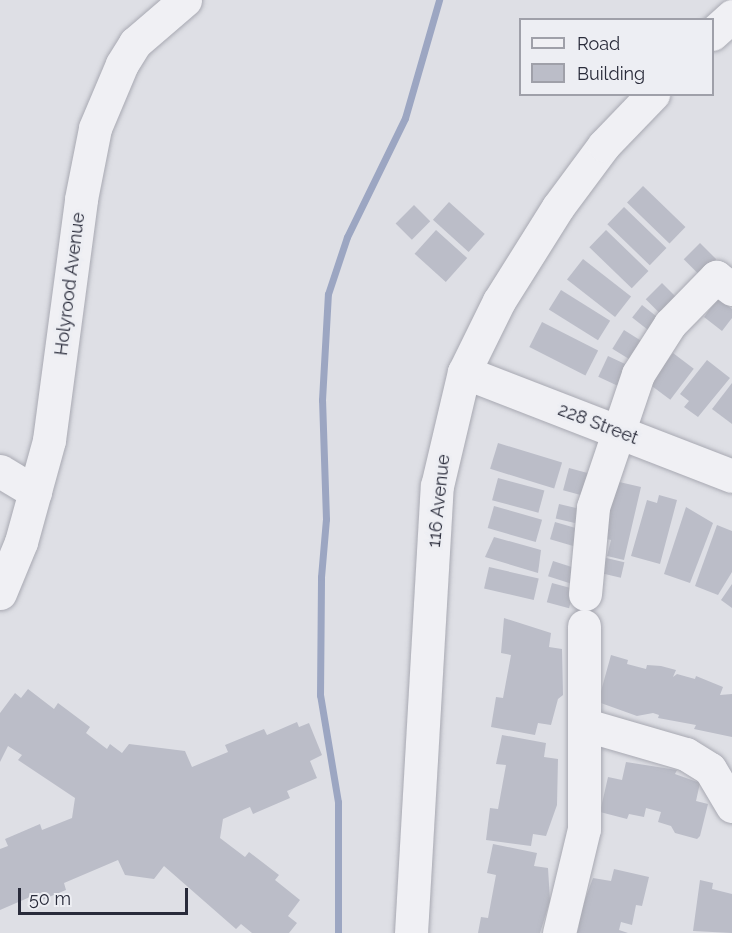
<!DOCTYPE html>
<style>
body{margin:0}
#map{position:relative;width:732px;height:933px;overflow:hidden;background:#dedfe5;font-family:Raleway,sans-serif}
div>[style]{position:absolute}
.stream>*{height:7px;margin:-3.5px;padding:0 3.5px;transform-origin:3.5px;border-radius:3.5px;background:#9ca6c2}
.building>*{inset:0;background:#bbbdc8;transform-origin:0 0}
.roads{filter:drop-shadow(0 0 2px #a8a9b2) drop-shadow(0 0 2px #a8a9b2)}
.minor>*{height:33px;margin:-16.5px;padding:0 16.5px;transform-origin:16.5px;border-radius:16.5px;background:#f0f0f4}
span{translate:-50% -50%;white-space:nowrap;text-align:center;line-height:1.15;-webkit-text-stroke:6px #edeef3;paint-order:stroke}
.street-label{font-size:18px;color:#292b3a}
.legend{position:absolute;left:519px;top:18px;width:195px;height:78px;box-sizing:border-box;background:#edeef3;border:2px solid #9fa0a9;margin:0;padding:8px 10px;list-style:none;font-size:18px;color:#292b3a}
.legend li{display:flex;align-items:center;gap:12px;height:30px}
.legend b{width:30px;border:2px solid #9fa0a9}
.scale{position:absolute;left:18px;top:888px;width:170px;height:27px;box-sizing:border-box;border:3px solid #292b3a;border-top:0;padding-left:8px;font-size:18px;line-height:21px;white-space:nowrap;color:#292b3a;-webkit-text-stroke:4px #edeef3;paint-order:stroke}
</style>
<div id="map">
<div class="stream">
<i style="left:338px;top:933px;width:131px;rotate:-90deg"></i>
<i style="left:338px;top:802px;width:109px;rotate:-99.5deg"></i>
<i style="left:320px;top:695px;width:118px;rotate:-89.5deg"></i>
<i style="left:321px;top:577px;width:58px;rotate:-85.1deg"></i>
<i style="left:326px;top:519px;width:119px;rotate:-91.9deg"></i>
<i style="left:322px;top:400px;width:106px;rotate:-86.8deg"></i>
<i style="left:328px;top:294px;width:60px;rotate:-71.6deg"></i>
<i style="left:347px;top:237px;width:132px;rotate:-64deg"></i>
<i style="left:405px;top:118px;width:123px;rotate:-73.9deg"></i>
</div>
<div class="building">
<i style="left:643px;top:186px;width:59px;height:23px;rotate:44deg"></i>
<i style="left:449px;top:202px;width:48px;height:24px;rotate:42deg"></i>
<i style="left:414px;top:205px;width:23px;height:26px;rotate:45deg"></i>
<i style="left:624px;top:207px;width:59px;height:24px;rotate:44deg"></i>
<i style="left:436px;top:230px;width:42px;height:32px;rotate:42deg"></i>
<i style="left:606px;top:230px;width:59px;height:24px;rotate:44deg"></i>
<i style="left:700px;top:243px;width:23px;height:23px;rotate:45deg"></i>
<i style="left:583px;top:259px;width:61px;height:26px;rotate:38deg"></i>
<i style="left:662px;top:283px;width:23px;height:23px;rotate:45deg"></i>
<i style="left:561px;top:290px;width:58px;height:23px;rotate:32deg"></i>
<i style="clip-path:polygon(718px 298px,732px 309px,732px 318px,722px 331px,704px 317px)"></i>
<i style="left:642px;top:305px;width:23px;height:16px;rotate:38deg"></i>
<i style="left:542px;top:322px;width:63px;height:28px;rotate:27deg"></i>
<i style="left:624px;top:330px;width:22px;height:22px;rotate:32deg"></i>
<i style="left:673px;top:353px;width:26px;height:39px;rotate:37deg"></i>
<i style="left:608px;top:356px;width:23px;height:23px;rotate:25deg"></i>
<i style="clip-path:polygon(707px 360px,730px 378px,698px 417px,684px 407px,689px 401px,680px 394px)"></i>
<i style="clip-path:polygon(732px 383px,732px 424px,712px 409px)"></i>
<i style="left:498px;top:443px;width:67px;height:27px;rotate:17deg"></i>
<i style="left:569px;top:468px;width:23px;height:23px;rotate:15deg"></i>
<i style="left:498px;top:478px;width:48px;height:23px;rotate:15deg"></i>
<i style="clip-path:polygon(615px 481px,641px 487px,624px 560px,607px 556px,611px 540px,602px 538px)"></i>
<i style="clip-path:polygon(659px 495px,677px 500px,660px 564px,631px 556px,647px 500px,657px 503px)"></i>
<i style="left:559px;top:504px;width:23px;height:15px;rotate:13deg"></i>
<i style="left:494px;top:506px;width:50px;height:23px;rotate:16deg"></i>
<i style="clip-path:polygon(686px 507px,713px 523px,690px 583px,664px 574px)"></i>
<i style="left:555px;top:522px;width:25px;height:18px;rotate:16deg"></i>
<i style="clip-path:polygon(717px 525px,732px 531px,732px 572px,718px 595px,695px 586px)"></i>
<i style="clip-path:polygon(494px 537px,541px 550px,538px 573px,485px 557px)"></i>
<i style="left:602px;top:557px;width:23px;height:16px;rotate:13deg"></i>
<i style="left:553px;top:561px;width:23px;height:16px;rotate:18deg"></i>
<i style="left:489px;top:567px;width:51px;height:22px;rotate:13deg"></i>
<i style="left:552px;top:583px;width:23px;height:20px;rotate:15deg"></i>
<i style="clip-path:polygon(732px 584px,732px 608px,721px 600px)"></i>
<i style="clip-path:polygon(504px 618px,551px 633px,549px 647px,562px 649px,563px 695px,558px 699px,551px 725px,538px 723px,535px 735px,491px 727px,496px 697px,503px 698px,511px 655px,501px 653px)"></i>
<i style="clip-path:polygon(611px 655px,628px 660px,626px 668px,627px 664px,646px 669px,647px 665px,661px 666px,676px 670px,673px 677px,677px 674px,695px 679px,696px 676px,723px 687px,720px 695px,732px 694px,732px 737px,694px 729px,696px 725px,658px 718px,659px 715px,653px 713px,637px 716px,598px 702px)"></i>
<i style="clip-path:polygon(28px 689px,54px 709px,58px 703px,90px 727px,86px 733px,107px 749px,110px 744px,122px 753px,129px 744px,185px 751px,192px 767px,228px 752px,225px 745px,264px 729px,267px 735px,297px 722px,299px 727px,309px 723px,322px 755px,310px 761px,317px 778px,287px 791px,290px 798px,253px 814px,250px 807px,223px 819px,220px 838px,245px 857px,249px 852px,279px 875px,275px 880px,300px 900px,288px 916px,297px 923px,289px 933px,252px 933px,241px 924px,236px 929px,164px 866px,154px 879px,125px 875px,118px 860px,64px 883px,66px 890px,32px 904px,30px 897px,0 910px,0 849px,8px 846px,5px 839px,40px 824px,42px 830px,72px 818px,75px 798px,18px 760px,22px 755px,8px 746px,0 762px,0 713px,15px 693px,21px 698px)"></i>
<i style="clip-path:polygon(502px 735px,546px 743px,544px 757px,558px 759px,557px 805px,546px 836px,533px 834px,531px 846px,486px 840px,490px 808px,498px 809px,506px 765px,496px 764px)"></i>
<i style="clip-path:polygon(626px 762px,677px 770px,675px 774px,700px 783px,696px 801px,708px 804px,700px 836px,697px 839px,675px 833px,671px 826px,658px 822px,661px 812px,646px 808px,644px 817px,629px 814px,627px 819px,600px 812px,608px 777px,622px 780px)"></i>
<i style="clip-path:polygon(493px 844px,537px 853px,534px 866px,548px 868px,550px 901px,540px 933px,478px 933px,481px 917px,488px 918px,496px 875px,487px 873px)"></i>
<i style="clip-path:polygon(614px 869px,649px 877px,642px 906px,636px 905px,632px 925px,621px 922px,619px 930px,628px 933px,577px 933px,579px 926px,575px 925px,580px 902px,584px 902px,593px 878px,611px 881px)"></i>
<i style="clip-path:polygon(700px 880px,713px 883px,712px 889px,732px 894px,732px 933px,693px 931px)"></i>
</div>
<div class="roads">
<div class="minor">
<i style="left:712px;top:34px;width:27px;rotate:-42deg"></i>
<i style="left:464px;top:372px;width:287px;rotate:21.2deg"></i>
<i style="left:0;top:471px;width:41px;rotate:31deg"></i>
<i style="left:0;top:593px;width:55px;rotate:-67.6deg"></i>
<i style="left:21px;top:542px;width:106px;rotate:-74.6deg"></i>
<i style="left:49px;top:440px;width:243px;rotate:-82.4deg"></i>
<i style="left:81px;top:199px;width:72px;rotate:-78.8deg"></i>
<i style="left:95px;top:128px;width:69px;rotate:-67.1deg"></i>
<i style="left:122px;top:64px;width:25px;rotate:-58deg"></i>
<i style="left:135px;top:43px;width:66px;rotate:-40.7deg"></i>
<i style="left:585px;top:594px;width:87px;rotate:-84.7deg"></i>
<i style="left:593px;top:507px;width:140px;rotate:-71.3deg"></i>
<i style="left:638px;top:374px;width:59px;rotate:-57.4deg"></i>
<i style="left:670px;top:324px;width:66px;rotate:-45.6deg"></i>
<i style="left:716px;top:277px;width:20px;rotate:37deg"></i>
<i style="left:586px;top:725px;width:104px;rotate:16.2deg"></i>
<i style="left:686px;top:754px;width:28px;rotate:32deg"></i>
<i style="left:710px;top:769px;width:43px;rotate:59.3deg"></i>
<i style="left:411px;top:933px;width:448px;rotate:-86.7deg"></i>
<i style="left:437px;top:486px;width:117px;rotate:-76.7deg"></i>
<i style="left:464px;top:372px;width:79px;rotate:-63.8deg"></i>
<i style="left:499px;top:301px;width:111px;rotate:-57.9deg"></i>
<i style="left:558px;top:207px;width:77px;rotate:-53.4deg"></i>
<i style="left:604px;top:145px;width:71px;rotate:-46.1deg"></i>
<i style="left:559px;top:933px;width:107px;rotate:-76.5deg"></i>
<i style="left:584px;top:829px;width:203px;rotate:-90deg"></i>
</div>
</div>
<div class="street-label">
<span style="left:70px;top:284px;rotate:-83deg">Holyrood Avenue</span>
<span style="left:598px;top:424px;rotate:21deg">228 Street</span>
<span style="left:439px;top:501px;rotate:-84deg">116 Avenue</span>
</div>
<ul class="legend">
<li><b style="height:8px;background:#f0f0f4"></b>Road</li>
<li><b style="height:16px;background:#bbbdc8"></b>Building</li>
</ul>
<div class="scale">50 m</div>
</div>
